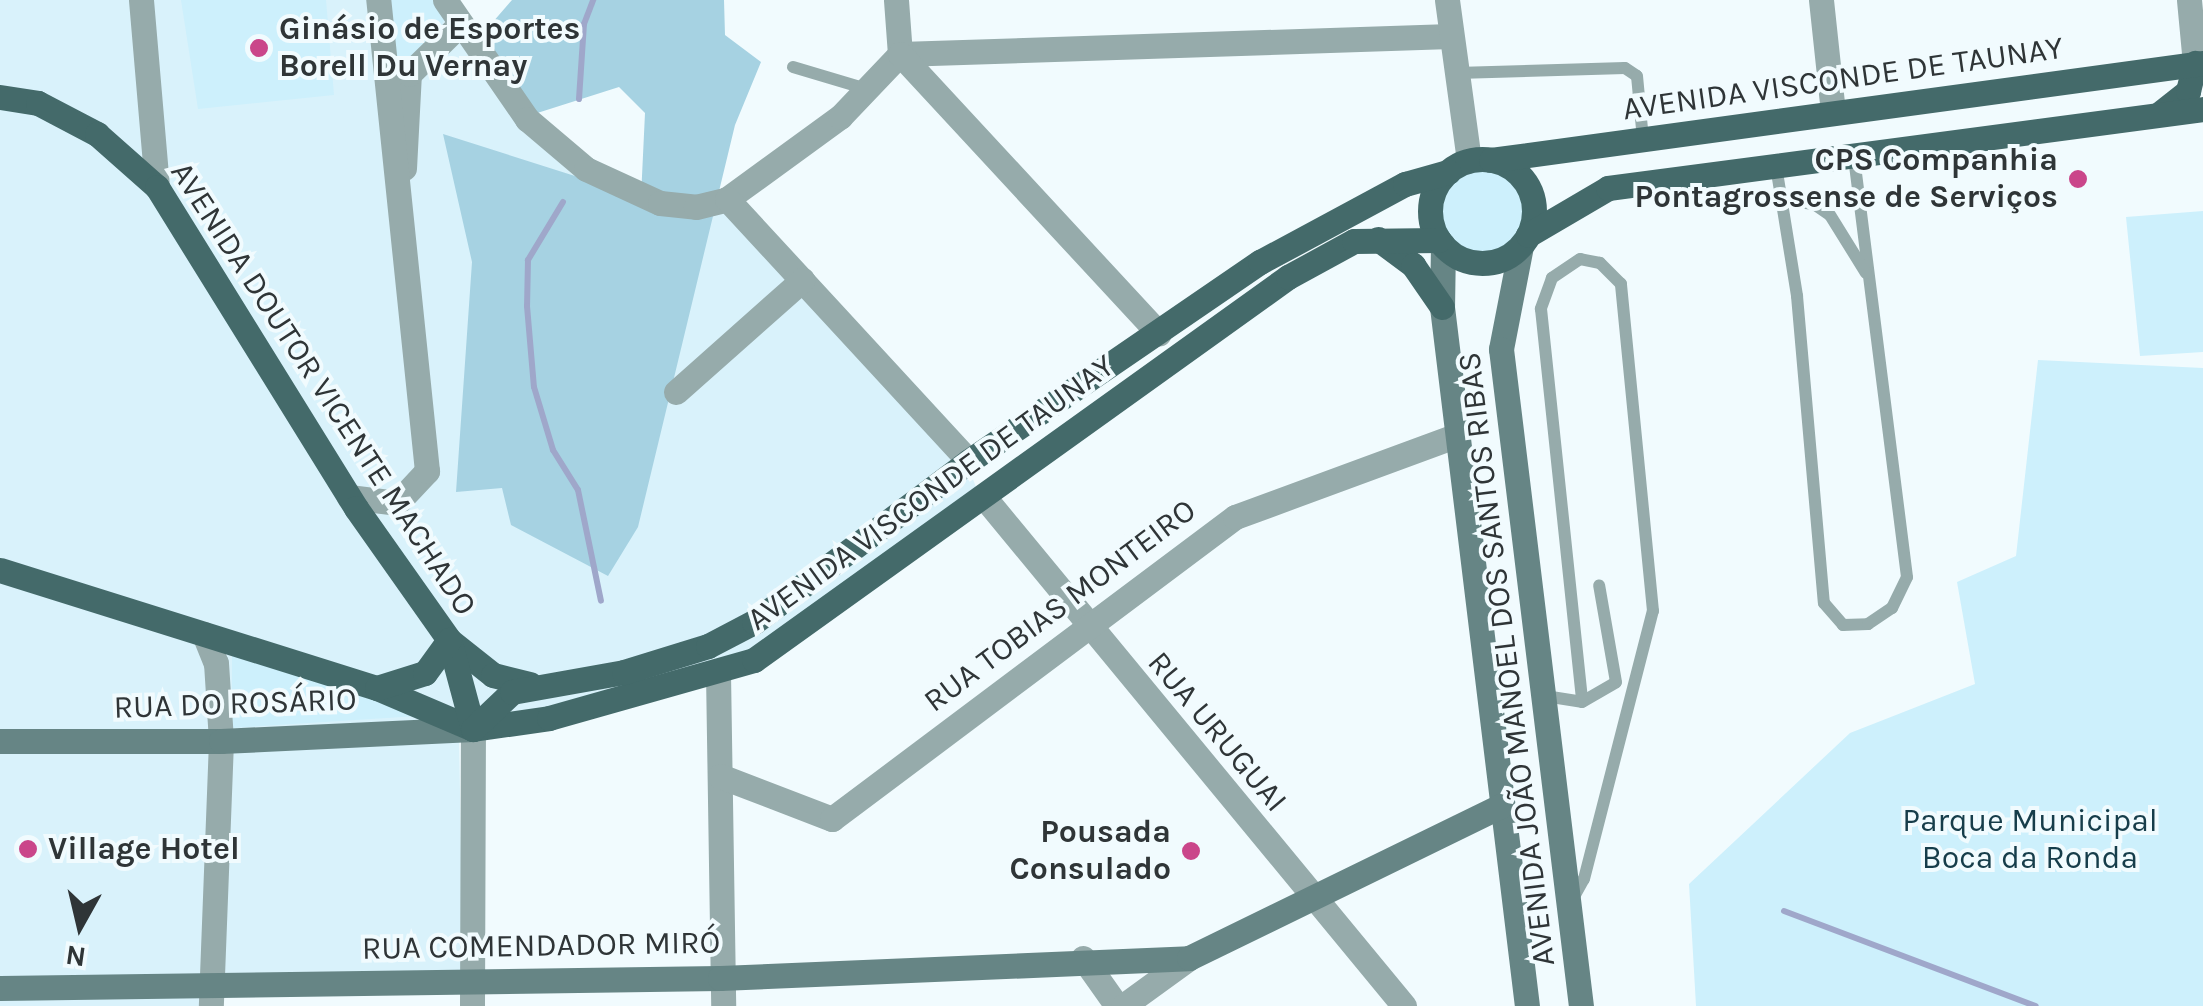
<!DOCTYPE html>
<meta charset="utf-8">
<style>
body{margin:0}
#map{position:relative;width:2203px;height:1006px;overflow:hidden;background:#f1fbfe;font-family:Karla,sans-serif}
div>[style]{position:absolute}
.built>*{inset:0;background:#d9f2fb}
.green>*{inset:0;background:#cdf0fc}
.round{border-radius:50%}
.forest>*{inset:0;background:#a6d2e2}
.stream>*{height:6px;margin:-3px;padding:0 3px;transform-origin:3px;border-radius:3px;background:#9fa7ca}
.lane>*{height:12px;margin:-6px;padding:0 6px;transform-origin:6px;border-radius:6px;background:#96abab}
.street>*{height:25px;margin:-12.5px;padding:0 12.5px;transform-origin:12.5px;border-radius:12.5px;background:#96abab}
.secondary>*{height:25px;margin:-12.5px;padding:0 12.5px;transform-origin:12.5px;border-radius:12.5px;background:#668585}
.primary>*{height:25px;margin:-12.5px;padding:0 12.5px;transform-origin:12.5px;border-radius:12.5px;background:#446a6a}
.primary>.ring{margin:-12.5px;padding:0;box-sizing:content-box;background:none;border:25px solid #446a6a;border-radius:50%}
.dots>*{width:28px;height:28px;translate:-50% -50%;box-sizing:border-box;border:5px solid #f1fbfe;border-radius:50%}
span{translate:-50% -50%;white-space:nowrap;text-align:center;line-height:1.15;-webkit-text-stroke:8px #f1fbfe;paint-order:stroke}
.poi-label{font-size:32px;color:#2f3537;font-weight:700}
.left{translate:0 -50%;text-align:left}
.right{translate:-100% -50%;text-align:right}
.street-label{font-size:32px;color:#2f3537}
.park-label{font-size:32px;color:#163d4a}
.north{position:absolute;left:30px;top:876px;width:100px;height:100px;-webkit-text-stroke:8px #f1fbfe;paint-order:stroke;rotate:188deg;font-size:28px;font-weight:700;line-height:40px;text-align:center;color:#2f3537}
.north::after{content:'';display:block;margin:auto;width:35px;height:45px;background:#2f3537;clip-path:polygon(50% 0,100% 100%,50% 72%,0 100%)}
</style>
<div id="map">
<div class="built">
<i style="clip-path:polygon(0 0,440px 0,584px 171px,727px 202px,967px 463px,980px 498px,753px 659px,459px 730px,463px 979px,212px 981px,213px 1006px,0 1006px)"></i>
</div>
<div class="green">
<i style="clip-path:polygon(181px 0,326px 0,334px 95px,198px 109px)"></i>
<i style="clip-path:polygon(379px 0,436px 0,445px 19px,400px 91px)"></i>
<i class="round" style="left:1441px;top:170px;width:82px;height:82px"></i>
<i style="clip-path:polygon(2203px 211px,2203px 352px,2140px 356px,2126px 217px)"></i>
<i style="clip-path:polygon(2038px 360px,2203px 368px,2203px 1006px,1696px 1006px,1689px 884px,1850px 733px,1975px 684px,1957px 582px,2016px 556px)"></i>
<i style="clip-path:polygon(232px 655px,349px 689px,418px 716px,232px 728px)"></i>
</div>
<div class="forest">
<i style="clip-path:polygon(512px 0,724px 0,725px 35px,761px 62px,735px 125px,638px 527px,608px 576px,511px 525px,502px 488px,456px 492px,472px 262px,443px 134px,641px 197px,645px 113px,619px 87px,531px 115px,479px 38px)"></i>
</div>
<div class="stream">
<i style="left:579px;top:99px;width:75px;rotate:-86.2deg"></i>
<i style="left:584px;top:24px;width:26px;rotate:-69deg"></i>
<i style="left:563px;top:202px;width:68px;rotate:121.1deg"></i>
<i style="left:528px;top:260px;width:46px;rotate:91.2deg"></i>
<i style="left:527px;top:306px;width:81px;rotate:85.1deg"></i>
<i style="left:534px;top:387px;width:66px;rotate:73.2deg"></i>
<i style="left:553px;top:450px;width:47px;rotate:58deg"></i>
<i style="left:578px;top:490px;width:113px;rotate:78.3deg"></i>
<i style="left:1784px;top:911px;width:269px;rotate:20.7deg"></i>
</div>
<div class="lane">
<i style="left:793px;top:67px;width:77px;rotate:16.6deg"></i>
<i style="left:1457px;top:73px;width:168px;rotate:-1.7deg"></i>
<i style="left:1625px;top:68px;width:14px;rotate:34deg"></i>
<i style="left:1637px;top:76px;width:63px;rotate:84.6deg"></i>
<i style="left:1776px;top:166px;width:132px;rotate:80.8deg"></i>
<i style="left:1797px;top:296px;width:308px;rotate:85deg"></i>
<i style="left:1824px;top:603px;width:29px;rotate:49deg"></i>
<i style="left:1843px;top:625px;width:25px;rotate:-2deg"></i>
<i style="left:1868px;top:624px;width:29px;rotate:-34deg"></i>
<i style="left:1892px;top:608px;width:34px;rotate:-64deg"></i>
<i style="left:1907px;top:577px;width:424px;rotate:-97.2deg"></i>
<i style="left:1781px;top:200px;width:33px;rotate:7deg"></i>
<i style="left:1814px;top:204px;width:19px;rotate:35deg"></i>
<i style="left:1830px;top:215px;width:68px;rotate:58.2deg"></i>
<i style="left:1545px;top:696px;width:37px;rotate:9deg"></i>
<i style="left:1582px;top:702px;width:39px;rotate:-30deg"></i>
<i style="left:1616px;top:682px;width:98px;rotate:-99.9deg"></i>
<i style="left:1571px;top:902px;width:26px;rotate:-61deg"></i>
<i style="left:1584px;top:879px;width:277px;rotate:-75.6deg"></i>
<i style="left:1653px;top:611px;width:329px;rotate:-95.6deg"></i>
<i style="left:1621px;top:284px;width:30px;rotate:-135deg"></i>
<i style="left:1600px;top:263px;width:20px;rotate:-169deg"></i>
<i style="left:1580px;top:259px;width:34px;rotate:146deg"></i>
<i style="left:1552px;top:278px;width:33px;rotate:110deg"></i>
<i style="left:1541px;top:309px;width:395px;rotate:84deg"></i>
</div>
<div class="street">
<i style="left:141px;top:0;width:188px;rotate:85.1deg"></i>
<i style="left:445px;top:0;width:145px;rotate:55.4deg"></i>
<i style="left:527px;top:119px;width:77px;rotate:40.3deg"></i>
<i style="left:586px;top:169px;width:81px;rotate:24.7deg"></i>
<i style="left:660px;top:203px;width:36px;rotate:6deg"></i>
<i style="left:696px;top:207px;width:32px;rotate:-14deg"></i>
<i style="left:727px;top:199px;width:140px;rotate:-36deg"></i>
<i style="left:840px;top:117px;width:87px;rotate:-46.4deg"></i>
<i style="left:900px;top:54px;width:551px;rotate:-1.87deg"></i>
<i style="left:896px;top:0;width:54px;rotate:85.8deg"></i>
<i style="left:900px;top:54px;width:381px;rotate:47.2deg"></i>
<i style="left:1447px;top:0;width:162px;rotate:82.2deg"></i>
<i style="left:1821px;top:0;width:113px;rotate:83.9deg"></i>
<i style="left:2189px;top:0;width:63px;rotate:84.6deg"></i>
<i style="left:404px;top:168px;width:94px;rotate:-87deg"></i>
<i style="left:409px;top:74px;width:71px;rotate:-44.4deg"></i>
<i style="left:727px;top:199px;width:357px;rotate:47.3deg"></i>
<i style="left:676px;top:392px;width:169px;rotate:-41.6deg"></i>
<i style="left:349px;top:497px;width:48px;rotate:7.1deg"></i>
<i style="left:397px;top:503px;width:44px;rotate:-46.8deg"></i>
<i style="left:427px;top:471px;width:474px;rotate:-95.9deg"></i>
<i style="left:984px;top:497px;width:660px;rotate:50.47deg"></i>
<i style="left:204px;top:634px;width:31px;rotate:68deg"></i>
<i style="left:216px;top:663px;width:78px;rotate:86.3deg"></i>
<i style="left:221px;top:741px;width:265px;rotate:92.2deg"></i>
<i style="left:718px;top:673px;width:333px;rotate:89.1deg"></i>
<i style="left:720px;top:776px;width:120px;rotate:21deg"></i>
<i style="left:832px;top:819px;width:504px;rotate:-36.85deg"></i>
<i style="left:1235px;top:517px;width:238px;rotate:-20.2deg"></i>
<i style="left:1083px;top:958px;width:59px;rotate:54.7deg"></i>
<i style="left:472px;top:1006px;width:277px;rotate:-89.8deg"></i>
<i style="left:1123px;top:1006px;width:82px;rotate:-36deg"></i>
</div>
<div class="secondary">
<i style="left:1443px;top:245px;width:62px;rotate:90.9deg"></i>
<i style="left:1442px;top:307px;width:704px;rotate:83.07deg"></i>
<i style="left:1521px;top:246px;width:105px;rotate:101deg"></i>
<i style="left:1501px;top:349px;width:662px;rotate:83.06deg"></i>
<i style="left:0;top:741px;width:221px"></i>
<i style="left:221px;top:741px;width:252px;rotate:-2.7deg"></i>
<i style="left:0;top:988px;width:720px;rotate:-0.8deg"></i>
<i style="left:720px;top:978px;width:469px;rotate:-2.4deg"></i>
<i style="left:1189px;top:958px;width:346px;rotate:-26deg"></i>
</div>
<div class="primary">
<i style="left:0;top:97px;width:38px;rotate:9deg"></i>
<i style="left:38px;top:103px;width:67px;rotate:27.7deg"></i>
<i style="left:97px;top:134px;width:80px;rotate:41.5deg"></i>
<i style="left:157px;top:187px;width:378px;rotate:58.2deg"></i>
<i style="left:356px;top:508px;width:161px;rotate:54.8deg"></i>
<i style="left:449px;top:640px;width:56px;rotate:38.5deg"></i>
<i style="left:493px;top:675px;width:38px;rotate:14deg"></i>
<i style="left:2159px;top:114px;width:37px;rotate:-38deg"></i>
<i style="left:2188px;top:91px;width:29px;rotate:-76deg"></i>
<i class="ring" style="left:1430px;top:159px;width:79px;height:79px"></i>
<i style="left:1491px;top:160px;width:719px;rotate:-7.76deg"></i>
<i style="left:1528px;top:235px;width:93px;rotate:-30.4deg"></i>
<i style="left:1608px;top:188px;width:600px;rotate:-7.56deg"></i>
<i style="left:1378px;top:239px;width:44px;rotate:36.6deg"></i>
<i style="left:1413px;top:265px;width:51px;rotate:55.4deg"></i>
<i style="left:0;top:570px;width:395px;rotate:17.4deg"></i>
<i style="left:377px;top:688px;width:104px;rotate:23.1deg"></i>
<i style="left:473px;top:729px;width:77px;rotate:-8.2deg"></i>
<i style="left:549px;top:718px;width:213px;rotate:-15.8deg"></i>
<i style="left:754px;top:660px;width:657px;rotate:-35.65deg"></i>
<i style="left:1288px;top:277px;width:75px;rotate:-28.6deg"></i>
<i style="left:1354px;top:241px;width:85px;rotate:-0.7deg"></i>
<i style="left:451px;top:647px;width:85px;rotate:75deg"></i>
<i style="left:377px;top:688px;width:50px;rotate:-17.4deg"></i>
<i style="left:425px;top:673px;width:41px;rotate:-54deg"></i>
<i style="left:473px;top:729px;width:54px;rotate:-43.5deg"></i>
<i style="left:512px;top:692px;width:114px;rotate:-10.1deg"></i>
<i style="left:624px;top:672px;width:88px;rotate:-17.2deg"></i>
<i style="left:708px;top:646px;width:52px;rotate:-27.6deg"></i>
<i style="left:754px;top:622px;width:269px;rotate:-36.8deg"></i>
<i style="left:969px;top:461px;width:353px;rotate:-34.4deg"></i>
<i style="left:1260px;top:262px;width:165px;rotate:-28.3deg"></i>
<i style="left:1405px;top:184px;width:45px;rotate:-15.6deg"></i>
</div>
<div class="dots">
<i style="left:259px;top:48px;background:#ca468a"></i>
<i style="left:2078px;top:179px;background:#ca468a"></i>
<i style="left:28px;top:849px;background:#ca468a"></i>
<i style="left:1191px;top:851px;background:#ca468a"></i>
</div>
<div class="poi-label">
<span class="left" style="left:279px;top:48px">Ginásio de Esportes<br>Borell Du Vernay</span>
<span class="right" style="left:2058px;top:179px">CPS Companhia<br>Pontagrossense de Serviços</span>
<span class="right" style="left:1171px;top:851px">Pousada<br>Consulado</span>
<span class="left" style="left:48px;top:849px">Village Hotel</span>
</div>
<div class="street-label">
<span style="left:1843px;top:79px;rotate:-8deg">AVENIDA VISCONDE DE TAUNAY</span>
<span style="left:323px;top:389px;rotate:57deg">AVENIDA DOUTOR VICENTE MACHADO</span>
<span style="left:931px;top:493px;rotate:-36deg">AVENIDA VISCONDE DE TAUNAY</span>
<span style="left:1060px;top:606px;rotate:-37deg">RUA TOBIAS MONTEIRO</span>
<span style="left:1507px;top:659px;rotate:-97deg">AVENIDA JOÃO MANOEL DOS SANTOS RIBAS</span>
<span style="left:235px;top:704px;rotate:-2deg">RUA DO ROSÁRIO</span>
<span style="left:1217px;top:732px;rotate:50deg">RUA URUGUAI</span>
<span style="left:541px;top:946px;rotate:-1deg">RUA COMENDADOR MIRÓ</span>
</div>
<div class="park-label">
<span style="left:2030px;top:840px">Parque Municipal<br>Boca da Ronda</span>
</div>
<div class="north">N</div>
</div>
